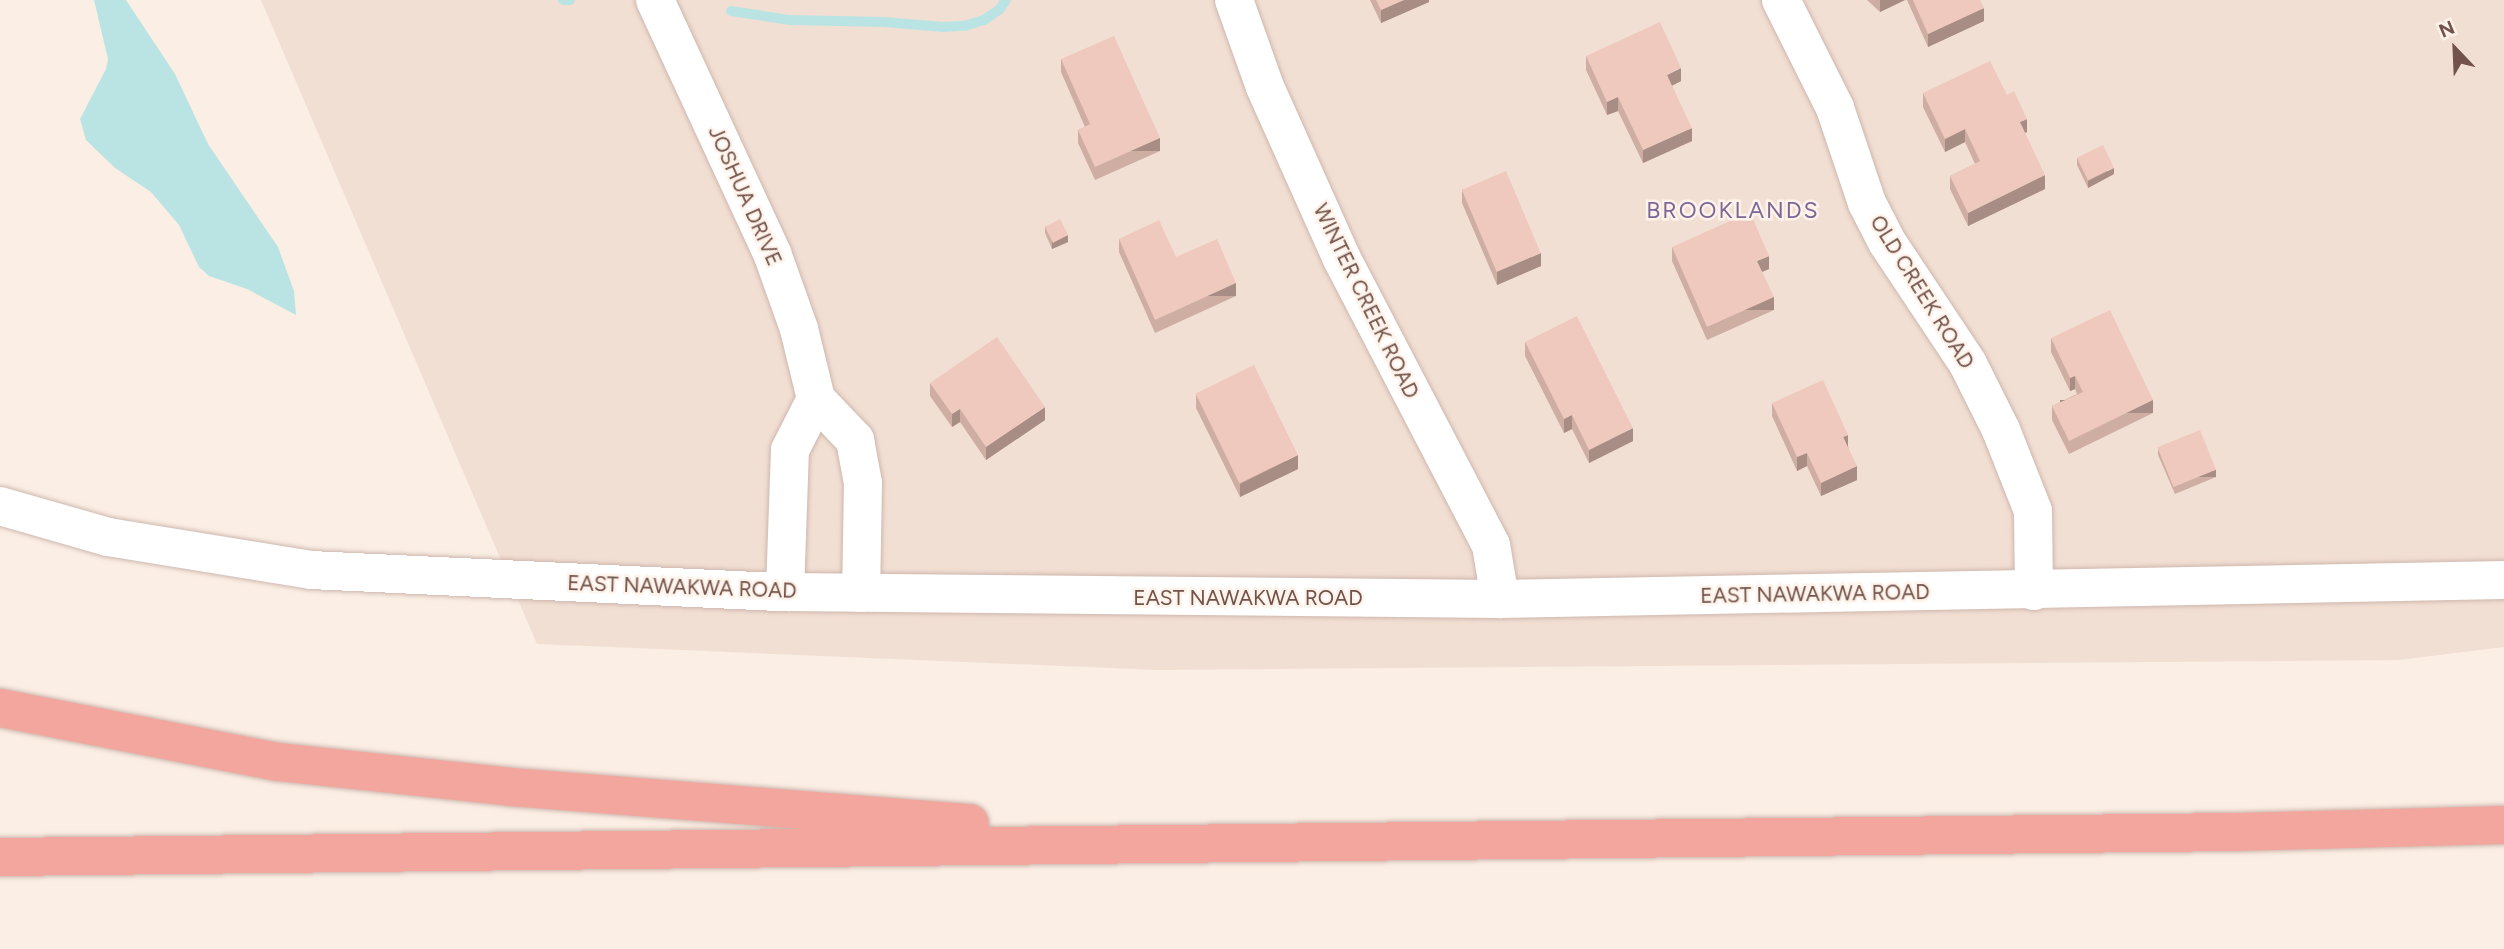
<!DOCTYPE html>
<style>
body{margin:0}
#map{position:relative;width:2504px;height:949px;overflow:hidden;background:#fbeee4;font-family:Figtree,sans-serif}
div>[style]{position:absolute}
.residential>*{inset:0;background:#f2dfd3}
.water>*{inset:0;background:#bae4e3}
.stream>*{height:10px;margin:-5px;padding:0 5px;transform-origin:5px;border-radius:5px;background:#bae4e3}
.roads{filter:drop-shadow(0 0 2px #ceb7ae) drop-shadow(0 0 2px #ceb7ae)}
.minor>*{height:38px;margin:-19px;padding:0 19px;transform-origin:19px;border-radius:19px;background:#fff}
.highway>*{height:38px;margin:-19px;padding:0 19px;transform-origin:19px;border-radius:19px;background:#f3a69e}
.wall>*{inset:0;background:#ceada3}
.shaded-wall>*{inset:0;background:#a78d84;transform-origin:0 0}
.building>*{inset:0;background:#efc9bd;transform-origin:0 0}
span{translate:-50% -50%;white-space:nowrap;text-align:center;line-height:1.15;-webkit-text-stroke:5px #fef3ea;paint-order:stroke}
.street-label{font-size:21px;color:#72534b}
.neighbourhood-label{font-size:23px;color:#7e6796;letter-spacing:2px}
.north{position:absolute;left:2420px;top:14px;width:70px;height:70px;-webkit-text-stroke:5px #fef3ea;paint-order:stroke;rotate:337deg;font-size:19px;font-weight:700;line-height:28px;text-align:center;color:#72534b}
.north::after{content:'';display:block;margin:auto;width:24px;height:32px;background:#72534b;clip-path:polygon(50% 0,100% 100%,50% 72%,0 100%)}
</style>
<div id="map">
<div class="residential">
<i style="clip-path:polygon(261px 0,2504px 0,2504px 647px,2399px 660px,1158px 670px,537px 644px)"></i>
</div>
<div class="water">
<i style="clip-path:polygon(94px 0,126px 0,175px 74px,208px 144px,278px 247px,294px 291px,296px 315px,247px 289px,209px 276px,199px 267px,179px 225px,151px 192px,115px 168px,86px 140px,80px 119px,106px 69px,108px 59px)"></i>
</div>
<div class="stream">
<i style="left:563px;top:0;width:7px"></i>
<i style="left:731px;top:11px;width:60px;rotate:8.7deg"></i>
<i style="left:790px;top:20px;width:95px;rotate:1.2deg"></i>
<i style="left:885px;top:22px;width:58px;rotate:4.9deg"></i>
<i style="left:943px;top:27px;width:22px;rotate:-3deg"></i>
<i style="left:965px;top:26px;width:20px;rotate:-18deg"></i>
<i style="left:984px;top:20px;width:18px;rotate:-34deg"></i>
<i style="left:999px;top:10px;width:12px;rotate:-55deg"></i>
</div>
<div class="roads">
<div class="minor">
<i style="left:655px;top:0;width:279px;rotate:65.2deg"></i>
<i style="left:772px;top:253px;width:81px;rotate:70.4deg"></i>
<i style="left:799px;top:329px;width:72px;rotate:76.3deg"></i>
<i style="left:816px;top:399px;width:57px;rotate:46.4deg"></i>
<i style="left:855px;top:440px;width:44px;rotate:79.5deg"></i>
<i style="left:863px;top:483px;width:110px;rotate:91deg"></i>
<i style="left:1234px;top:0;width:92px;rotate:70.4deg"></i>
<i style="left:1265px;top:87px;width:188px;rotate:65.9deg"></i>
<i style="left:1342px;top:259px;width:322px;rotate:62.5deg"></i>
<i style="left:1491px;top:545px;width:55px;rotate:80.5deg"></i>
<i style="left:1781px;top:0;width:121px;rotate:63.4deg"></i>
<i style="left:1835px;top:108px;width:100px;rotate:71.4deg"></i>
<i style="left:1867px;top:203px;width:44px;rotate:62.9deg"></i>
<i style="left:1887px;top:242px;width:146px;rotate:56.4deg"></i>
<i style="left:1968px;top:364px;width:74px;rotate:63.4deg"></i>
<i style="left:2001px;top:430px;width:87px;rotate:68.4deg"></i>
<i style="left:2033px;top:511px;width:80px;rotate:89.3deg"></i>
<i style="left:0;top:506px;width:112px;rotate:16deg"></i>
<i style="left:108px;top:537px;width:206px;rotate:9.2deg"></i>
<i style="left:311px;top:570px;width:475px;rotate:2.7deg"></i>
<i style="left:785px;top:592px;width:715px;rotate:0.56deg"></i>
<i style="left:1500px;top:599px;width:1004px;rotate:-1.08deg"></i>
<i style="left:785px;top:592px;width:142px;rotate:-88deg"></i>
<i style="left:790px;top:450px;width:57px;rotate:-63deg"></i>
</div>
<div class="highway">
<i style="left:0;top:708px;width:283px;rotate:11deg"></i>
<i style="left:278px;top:762px;width:234px;rotate:6.1deg"></i>
<i style="left:511px;top:787px;width:460px;rotate:4.5deg"></i>
<i style="left:0;top:857px;width:2236px;rotate:-0.64deg"></i>
<i style="left:2236px;top:832px;width:268px;rotate:-1.5deg"></i>
</div>
</div>
<div class="wall">
<i style="clip-path:polygon(1370px 0,1429px 0,1429px 2px,1381px 23px)"></i>
<i style="clip-path:polygon(1867px 0,1905px 0,1880px 12px)"></i>
<i style="clip-path:polygon(1907px 0,1980px 0,1984px 21px,1928px 47px)"></i>
<i style="clip-path:polygon(1586px 56px,1681px 81px,1672px 86px,1692px 141px,1643px 163px,1618px 111px,1607px 115px,1586px 70px)"></i>
<i style="clip-path:polygon(1061px 59px,1160px 151px,1095px 180px,1078px 143px,1078px 130px,1085px 127px,1061px 72px)"></i>
<i style="clip-path:polygon(1923px 93px,2007px 95px,2027px 132px,2025px 133px,2045px 189px,1968px 226px,1950px 189px,1950px 176px,1975px 164px,1965px 142px,1945px 152px,1923px 107px)"></i>
<i style="clip-path:polygon(2077px 158px,2114px 174px,2088px 188px,2077px 165px)"></i>
<i style="clip-path:polygon(1462px 189px,1541px 266px,1497px 285px,1462px 203px)"></i>
<i style="clip-path:polygon(1045px 226px,1068px 242px,1052px 249px,1045px 233px)"></i>
<i style="clip-path:polygon(1119px 239px,1176px 257px,1236px 296px,1155px 333px,1119px 252px)"></i>
<i style="clip-path:polygon(1672px 247px,1769px 269px,1762px 272px,1774px 310px,1707px 340px,1672px 261px)"></i>
<i style="clip-path:polygon(2051px 338px,2153px 413px,2069px 454px,2052px 420px,2052px 406px,2077px 394px,2075px 389px,2070px 391px,2051px 352px)"></i>
<i style="clip-path:polygon(1525px 342px,1633px 441px,1589px 463px,1572px 429px,1564px 433px,1525px 356px)"></i>
<i style="clip-path:polygon(930px 383px,1045px 420px,986px 460px,960px 422px,952px 427px,930px 396px)"></i>
<i style="clip-path:polygon(1196px 395px,1298px 469px,1240px 497px,1196px 408px)"></i>
<i style="clip-path:polygon(1772px 403px,1848px 446px,1857px 480px,1821px 496px,1807px 466px,1797px 471px,1772px 416px)"></i>
<i style="clip-path:polygon(2158px 448px,2216px 477px,2175px 494px,2158px 455px)"></i>
</div>
<div class="shaded-wall">
<i style="clip-path:polygon(1404px 0,1429px 0,1429px 2px,1381px 23px,1381px 10px)"></i>
<i style="clip-path:polygon(1880px 0,1905px 0,1880px 12px)"></i>
<i style="clip-path:polygon(1984px 8px,1984px 21px,1928px 47px,1928px 34px)"></i>
<i style="clip-path:polygon(1681px 68px,1681px 81px,1667px 88px,1667px 75px)"></i>
<i style="clip-path:polygon(1618px 97px,1618px 111px,1607px 115px,1607px 102px)"></i>
<i style="clip-path:polygon(2027px 119px,2027px 132px,2020px 135px,2020px 122px)"></i>
<i style="clip-path:polygon(1692px 128px,1692px 141px,1643px 163px,1643px 150px)"></i>
<i style="clip-path:polygon(1965px 129px,1965px 142px,1945px 152px,1945px 139px)"></i>
<i style="left:1160px;top:138px;width:13px;height:71px;rotate:90deg"></i>
<i style="clip-path:polygon(2114px 168px,2114px 174px,2088px 188px,2088px 181px)"></i>
<i style="clip-path:polygon(2045px 175px,2045px 189px,1968px 226px,1968px 213px)"></i>
<i style="clip-path:polygon(1068px 235px,1068px 242px,1052px 249px,1052px 242px)"></i>
<i style="clip-path:polygon(1541px 253px,1541px 266px,1497px 285px,1497px 272px)"></i>
<i style="clip-path:polygon(1769px 256px,1769px 269px,1757px 274px,1757px 261px)"></i>
<i style="left:1236px;top:283px;width:13px;height:89px;rotate:90deg"></i>
<i style="left:1774px;top:297px;width:13px;height:73px;rotate:90deg"></i>
<i style="clip-path:polygon(2075px 376px,2075px 389px,2070px 391px,2070px 378px)"></i>
<i style="left:2153px;top:400px;width:13px;height:93px;rotate:90deg"></i>
<i style="clip-path:polygon(1045px 407px,1045px 420px,986px 460px,986px 447px)"></i>
<i style="clip-path:polygon(960px 409px,960px 422px,952px 427px,952px 414px)"></i>
<i style="clip-path:polygon(1572px 415px,1572px 429px,1564px 433px,1564px 419px)"></i>
<i style="clip-path:polygon(1633px 428px,1633px 441px,1589px 463px,1589px 450px)"></i>
<i style="clip-path:polygon(1848px 435px,1848px 448px,1843px 437px)"></i>
<i style="clip-path:polygon(1807px 453px,1807px 466px,1797px 471px,1797px 457px)"></i>
<i style="clip-path:polygon(1298px 455px,1298px 469px,1240px 497px,1240px 484px)"></i>
<i style="clip-path:polygon(1857px 466px,1857px 480px,1821px 496px,1821px 483px)"></i>
<i style="left:2216px;top:470px;width:7px;height:44px;rotate:90deg"></i>
</div>
<div class="building">
<i style="clip-path:polygon(1376px 0,1404px 0,1381px 10px)"></i>
<i style="clip-path:polygon(1913px 0,1980px 0,1984px 8px,1928px 34px)"></i>
<i style="clip-path:polygon(1660px 22px,1681px 68px,1667px 75px,1692px 128px,1643px 150px,1618px 97px,1607px 102px,1586px 56px)"></i>
<i style="clip-path:polygon(1114px 36px,1160px 138px,1095px 167px,1078px 130px,1090px 124px,1061px 59px)"></i>
<i style="clip-path:polygon(1990px 61px,2007px 95px,2014px 91px,2027px 119px,2020px 122px,2045px 175px,1968px 213px,1950px 176px,1980px 161px,1965px 129px,1945px 139px,1923px 93px)"></i>
<i style="left:2103px;top:145px;width:25px;height:29px;rotate:64deg"></i>
<i style="left:1506px;top:171px;width:89px;height:48px;rotate:67deg"></i>
<i style="clip-path:polygon(1750px 212px,1769px 256px,1757px 261px,1774px 297px,1707px 327px,1672px 247px)"></i>
<i style="left:1060px;top:219px;width:18px;height:17px;rotate:63deg"></i>
<i style="clip-path:polygon(1159px 220px,1176px 257px,1217px 239px,1236px 283px,1155px 320px,1119px 239px)"></i>
<i style="clip-path:polygon(2110px 310px,2153px 400px,2069px 441px,2052px 406px,2083px 392px,2075px 376px,2070px 378px,2051px 338px)"></i>
<i style="clip-path:polygon(1577px 316px,1633px 428px,1589px 450px,1572px 415px,1564px 419px,1525px 342px)"></i>
<i style="clip-path:polygon(997px 337px,1045px 407px,986px 447px,960px 409px,952px 414px,930px 383px)"></i>
<i style="left:1254px;top:365px;width:100px;height:65px;rotate:64deg"></i>
<i style="clip-path:polygon(1823px 380px,1848px 435px,1843px 437px,1857px 466px,1821px 483px,1807px 453px,1797px 457px,1772px 403px)"></i>
<i style="left:2200px;top:430px;width:43px;height:46px;rotate:68deg"></i>
</div>
<div class="street-label">
<span style="left:745px;top:196px;rotate:66deg">JOSHUA DRIVE</span>
<span style="left:1922px;top:292px;rotate:58deg">OLD CREEK ROAD</span>
<span style="left:1366px;top:301px;rotate:64deg">WINTER CREEK ROAD</span>
<span style="left:682px;top:587px;rotate:2deg">EAST NAWAKWA ROAD</span>
<span style="left:1815px;top:594px;rotate:-1deg">EAST NAWAKWA ROAD</span>
<span style="left:1248px;top:598px">EAST NAWAKWA ROAD</span>
</div>
<div class="neighbourhood-label">
<span style="left:1733px;top:210px">BROOKLANDS</span>
</div>
<div class="north">N</div>
</div>
